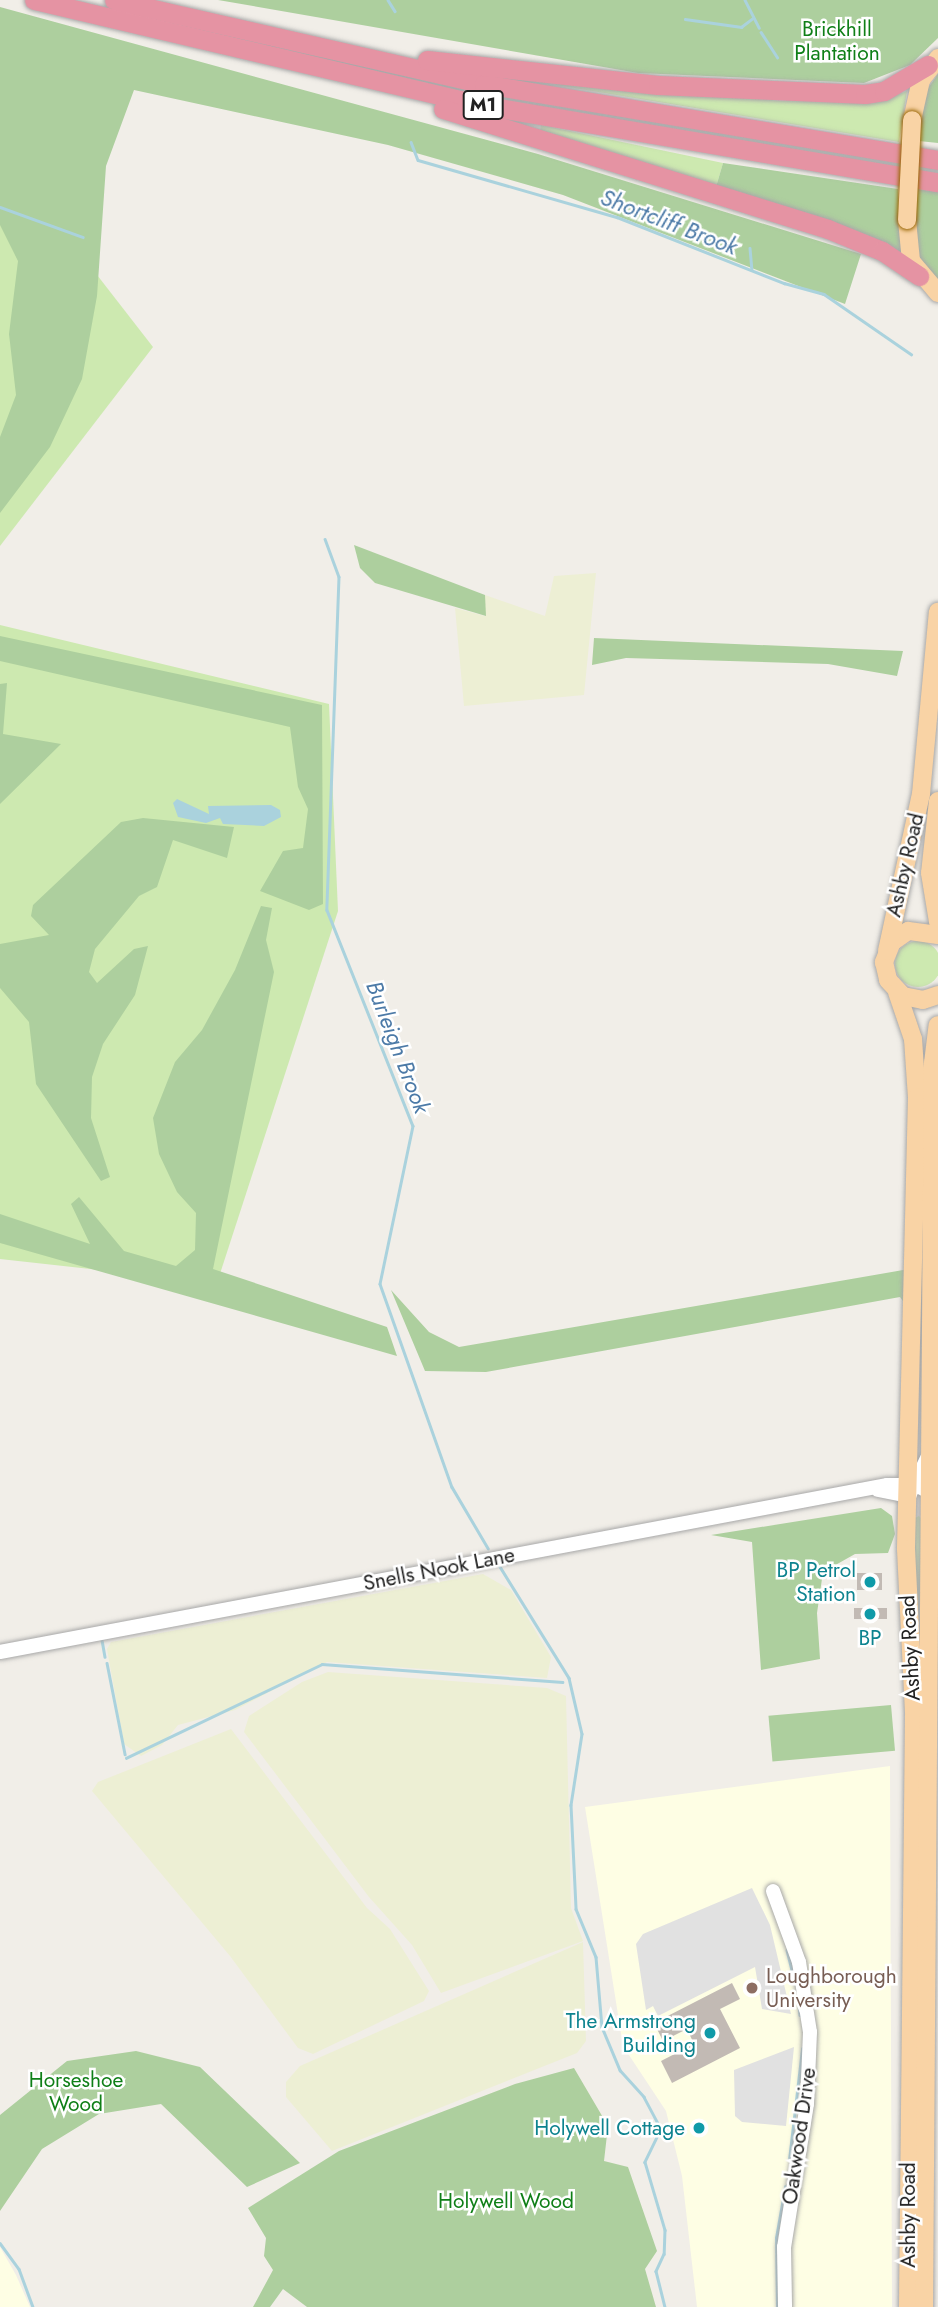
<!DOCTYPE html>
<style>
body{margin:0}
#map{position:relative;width:938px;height:2307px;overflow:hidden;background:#f1eee8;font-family:Jost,sans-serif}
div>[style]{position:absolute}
.education>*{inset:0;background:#fefee4}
.farmland>*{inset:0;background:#edefd4}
.grass>*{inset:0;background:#cde9b0}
.round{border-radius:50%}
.forest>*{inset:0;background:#adcf9e;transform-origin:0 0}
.parking>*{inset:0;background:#e1e1e1}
.water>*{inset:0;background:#aad2dd}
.stream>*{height:2.5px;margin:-1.25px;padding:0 1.25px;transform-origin:1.25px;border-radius:1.25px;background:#aad2dd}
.building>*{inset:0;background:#c2bab4;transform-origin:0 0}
.roads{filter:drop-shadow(0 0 2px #a8a8a8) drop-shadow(0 0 2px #a8a8a8)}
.minor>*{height:14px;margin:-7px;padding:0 7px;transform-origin:7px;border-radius:7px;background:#fff}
.major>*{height:18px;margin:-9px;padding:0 9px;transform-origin:9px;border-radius:9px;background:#f9d3a5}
.highway>*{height:19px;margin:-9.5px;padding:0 9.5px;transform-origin:9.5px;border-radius:9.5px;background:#e593a3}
.bridges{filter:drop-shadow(0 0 2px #996605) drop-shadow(0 0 2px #996605)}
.major-bridge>*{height:18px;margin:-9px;padding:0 9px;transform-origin:9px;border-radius:9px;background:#f9d3a5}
.dots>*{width:19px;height:19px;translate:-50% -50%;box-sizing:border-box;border:4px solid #fff;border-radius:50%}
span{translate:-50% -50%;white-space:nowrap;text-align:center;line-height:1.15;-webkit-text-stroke:5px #fff;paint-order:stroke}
.shield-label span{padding:2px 5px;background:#fff;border:2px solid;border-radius:5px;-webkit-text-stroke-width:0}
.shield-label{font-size:19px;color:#212121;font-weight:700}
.park-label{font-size:21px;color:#0f7f17}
.street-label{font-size:21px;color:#212121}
.culture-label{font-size:21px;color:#0d838f}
.right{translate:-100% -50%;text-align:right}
.education-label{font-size:21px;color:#785e54}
.left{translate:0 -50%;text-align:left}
.water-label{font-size:23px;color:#4c7aa7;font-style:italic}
</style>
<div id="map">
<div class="education">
<i style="clip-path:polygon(890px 1766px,892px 2307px,697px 2307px,682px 2176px,666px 2111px,623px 2046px,585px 1807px)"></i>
<i style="clip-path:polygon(0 2247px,16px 2275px,30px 2307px,0 2307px)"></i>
</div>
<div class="farmland">
<i style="clip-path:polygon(596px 573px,584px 695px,464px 706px,455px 608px,485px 616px,485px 595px,545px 616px,554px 576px)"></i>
<i style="clip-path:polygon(483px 1574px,511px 1590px,551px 1657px,547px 1678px,327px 1662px,235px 1710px,178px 1725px,162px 1745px,141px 1756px,124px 1744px,107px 1649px,111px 1642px)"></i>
<i style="clip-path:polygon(328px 1672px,547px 1688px,566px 1696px,571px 1908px,583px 1941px,441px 1993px,412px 1945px,369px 1897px,244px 1732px,249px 1716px,302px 1682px)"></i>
<i style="clip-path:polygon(231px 1729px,367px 1908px,390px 1929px,429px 1991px,424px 2001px,313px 2054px,298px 2048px,230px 1956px,92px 1791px,98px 1782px)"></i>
<i style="clip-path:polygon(583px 1942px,586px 2041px,577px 2053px,332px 2151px,286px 2097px,286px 2082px,300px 2066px)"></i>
</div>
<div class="grass">
<i style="clip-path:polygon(556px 81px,782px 101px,878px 102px,907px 91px,899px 142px,556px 85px)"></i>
<i style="clip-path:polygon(541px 125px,723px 163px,716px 187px,540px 131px)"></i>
<i style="clip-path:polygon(0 150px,153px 347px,0 546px)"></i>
<i style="clip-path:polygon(0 625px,329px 704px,338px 911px,217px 1283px,0 1259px)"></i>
<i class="round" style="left:895px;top:941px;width:46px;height:46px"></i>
<i style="clip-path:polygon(919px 1516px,922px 1520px,923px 1947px,913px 1519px)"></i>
</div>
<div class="forest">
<i style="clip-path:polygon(218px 0,938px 0,938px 38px,910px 65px,864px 83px,638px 73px)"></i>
<i style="clip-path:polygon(0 7px,538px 154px,861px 254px,845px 304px,563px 195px,388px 145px,134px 90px,106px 166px,97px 296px,82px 379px,50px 447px,0 513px,0 437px,16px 395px,9px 334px,18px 261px,0 225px)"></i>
<i style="clip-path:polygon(938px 74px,938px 143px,919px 141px,926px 91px)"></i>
<i style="clip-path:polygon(723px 163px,898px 189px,901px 255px,716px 187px)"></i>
<i style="clip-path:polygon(917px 189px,938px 192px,938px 284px,922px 268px,912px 238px)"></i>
<i style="clip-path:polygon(354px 545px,485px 595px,486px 616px,375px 583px,360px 568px)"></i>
<i style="clip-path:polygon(0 636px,322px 705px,323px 904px,309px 910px,260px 891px,283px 851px,303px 848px,308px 809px,298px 787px,290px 727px,0 661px)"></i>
<i style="clip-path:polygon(594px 638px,903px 651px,897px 676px,828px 664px,626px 658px,592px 665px)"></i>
<i style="clip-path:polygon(7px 683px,3px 734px,61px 744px,0 804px,0 684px)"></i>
<i style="clip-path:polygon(143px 818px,234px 827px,227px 858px,173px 840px,157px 887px,139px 896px,95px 949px,89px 972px,97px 983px,134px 949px,148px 946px,135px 995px,103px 1044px,92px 1077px,91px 1118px,110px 1177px,101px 1181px,36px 1084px,29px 1022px,0 988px,0 944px,49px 935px,31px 916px,33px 905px,121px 822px)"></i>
<i style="clip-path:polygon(261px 906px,272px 908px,266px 940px,274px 972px,213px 1269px,387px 1327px,397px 1356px,0 1243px,0 1214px,90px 1244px,71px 1204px,79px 1197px,124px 1251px,176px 1266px,195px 1250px,196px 1213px,177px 1192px,159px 1154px,153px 1118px,175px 1062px,202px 1030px,235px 970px)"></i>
<i style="clip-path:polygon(909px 1269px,905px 1304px,900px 1297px,486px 1372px,425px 1371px,391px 1290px,429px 1332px,459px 1347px)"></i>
<i style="clip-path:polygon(881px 1508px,892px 1516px,895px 1534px,888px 1553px,855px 1554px,823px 1572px,817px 1613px,820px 1659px,761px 1670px,752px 1542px,711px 1535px)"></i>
<i style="left:891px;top:1705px;width:46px;height:123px;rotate:85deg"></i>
<i style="clip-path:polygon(136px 2051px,200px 2067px,300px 2163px,247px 2187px,161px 2104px,99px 2114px,42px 2149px,0 2211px,0 2115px,67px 2061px)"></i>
<i style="clip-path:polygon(574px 2068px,608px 2126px,604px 2161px,628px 2167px,657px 2251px,645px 2269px,656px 2307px,307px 2307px,283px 2289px,270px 2307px,253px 2307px,273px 2270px,264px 2256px,266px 2238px,248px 2208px,339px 2151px,515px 2084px)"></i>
</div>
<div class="parking">
<i style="clip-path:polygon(752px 1888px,770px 1925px,791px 2014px,762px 2009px,755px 1967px,658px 2016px,653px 2006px,646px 2010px,636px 1944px,643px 1934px)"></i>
<i style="clip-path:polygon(794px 2047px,786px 2126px,742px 2122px,735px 2116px,734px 2070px)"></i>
</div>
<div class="water">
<i style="clip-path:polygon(177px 799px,209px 814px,208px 806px,271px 805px,280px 810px,281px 817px,264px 826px,223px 824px,220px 818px,206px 823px,178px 817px,173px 803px)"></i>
</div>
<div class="stream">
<i style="left:388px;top:0;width:13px;rotate:58deg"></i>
<i style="left:745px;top:0;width:31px;rotate:63deg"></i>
<i style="left:685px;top:19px;width:57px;rotate:8.1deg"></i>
<i style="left:741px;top:27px;width:15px;rotate:-37deg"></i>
<i style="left:761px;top:32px;width:30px;rotate:57deg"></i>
<i style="left:411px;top:142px;width:19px;rotate:69deg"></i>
<i style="left:418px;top:160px;width:207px;rotate:16deg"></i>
<i style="left:617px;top:217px;width:180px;rotate:21.6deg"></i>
<i style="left:784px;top:283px;width:41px;rotate:15.4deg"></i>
<i style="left:824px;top:294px;width:106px;rotate:34.6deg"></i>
<i style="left:0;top:207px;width:88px;rotate:19.9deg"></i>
<i style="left:750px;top:248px;width:22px;rotate:85deg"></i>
<i style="left:325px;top:539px;width:40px;rotate:69.8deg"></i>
<i style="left:339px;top:577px;width:333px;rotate:92.1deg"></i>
<i style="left:327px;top:910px;width:232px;rotate:68.3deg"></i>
<i style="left:413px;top:1126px;width:161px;rotate:101.8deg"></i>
<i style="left:380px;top:1284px;width:215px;rotate:70.5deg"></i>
<i style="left:452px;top:1487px;width:71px;rotate:59.5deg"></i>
<i style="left:499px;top:1565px;width:133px;rotate:58.2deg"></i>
<i style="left:569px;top:1678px;width:57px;rotate:76.9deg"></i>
<i style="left:582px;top:1734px;width:72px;rotate:98.8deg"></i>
<i style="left:571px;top:1805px;width:104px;rotate:87.2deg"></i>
<i style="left:576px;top:1909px;width:52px;rotate:67.4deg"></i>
<i style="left:596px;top:1957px;width:70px;rotate:85.1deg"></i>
<i style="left:602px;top:2027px;width:47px;rotate:67.3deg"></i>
<i style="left:620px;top:2070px;width:36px;rotate:48deg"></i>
<i style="left:644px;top:2097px;width:36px;rotate:62deg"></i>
<i style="left:661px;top:2129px;width:37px;rotate:116deg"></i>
<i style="left:645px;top:2162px;width:71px;rotate:73.6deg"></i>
<i style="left:665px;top:2230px;width:24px;rotate:92deg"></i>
<i style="left:664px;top:2254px;width:19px;rotate:115deg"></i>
<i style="left:656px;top:2271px;width:37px;rotate:76deg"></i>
<i style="left:102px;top:1640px;width:17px;rotate:80deg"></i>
<i style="left:107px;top:1663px;width:93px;rotate:78.8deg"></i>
<i style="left:126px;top:1758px;width:217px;rotate:-25.6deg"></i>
<i style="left:322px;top:1664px;width:241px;rotate:4.3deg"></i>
<i style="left:787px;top:1950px;width:32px;rotate:76deg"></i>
<i style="left:799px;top:2004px;width:11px;rotate:85deg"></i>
<i style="left:789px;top:2160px;width:112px;rotate:-83.3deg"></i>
<i style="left:0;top:2243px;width:32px;rotate:54deg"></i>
<i style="left:19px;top:2269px;width:40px;rotate:69.8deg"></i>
<i style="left:777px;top:2307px;width:69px;rotate:-90.8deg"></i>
<i style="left:776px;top:2238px;width:52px;rotate:-80deg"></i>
</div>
<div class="building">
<i style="left:857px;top:1573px;width:25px;height:17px"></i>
<i style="left:854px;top:1608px;width:33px;height:11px"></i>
<i style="clip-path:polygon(732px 1983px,740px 1999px,720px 2009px,740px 2048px,672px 2083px,661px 2061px,694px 2044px,687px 2029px,663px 2041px,654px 2023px)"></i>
</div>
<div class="roads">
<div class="minor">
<i style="left:878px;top:1490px;width:32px;rotate:11deg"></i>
<i style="left:909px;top:1496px;width:47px;rotate:-64.5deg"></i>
<i style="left:0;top:1652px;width:903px;rotate:-10.66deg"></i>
<i style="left:887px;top:1485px;width:29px"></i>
<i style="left:916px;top:1485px;width:17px;rotate:28deg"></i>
<i style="left:773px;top:1891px;width:76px;rotate:69.9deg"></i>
<i style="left:799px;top:1962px;width:71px;rotate:81.1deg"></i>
<i style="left:810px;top:2032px;width:72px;rotate:92.4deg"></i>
<i style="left:807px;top:2104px;width:145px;rotate:99.1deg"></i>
<i style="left:784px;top:2247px;width:60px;rotate:89deg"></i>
</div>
<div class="major">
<i style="left:912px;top:120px;width:41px;rotate:-77.3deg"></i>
<i style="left:921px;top:80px;width:28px;rotate:-52deg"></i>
<i style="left:907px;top:220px;width:41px;rotate:84.4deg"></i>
<i style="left:911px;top:261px;width:42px;rotate:49.8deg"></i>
<i style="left:938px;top:801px;width:72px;rotate:96.3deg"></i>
<i style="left:930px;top:873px;width:50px;rotate:80.7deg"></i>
<i style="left:938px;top:935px;width:30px;rotate:-172deg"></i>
<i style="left:908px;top:931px;width:19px;rotate:145deg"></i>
<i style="left:892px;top:942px;width:22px;rotate:112deg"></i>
<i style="left:884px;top:962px;width:18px;rotate:77deg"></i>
<i style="left:888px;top:980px;width:22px;rotate:47deg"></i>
<i style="left:903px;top:996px;width:20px;rotate:11deg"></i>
<i style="left:923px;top:1000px;width:16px;rotate:-18deg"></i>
<i style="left:887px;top:951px;width:161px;rotate:-77.8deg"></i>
<i style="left:921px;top:794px;width:183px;rotate:-84.7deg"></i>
<i style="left:897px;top:992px;width:50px;rotate:71.2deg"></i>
<i style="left:913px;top:1039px;width:58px;rotate:86.1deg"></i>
<i style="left:917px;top:1097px;width:452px;rotate:91.4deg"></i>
<i style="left:906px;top:1549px;width:166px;rotate:87.2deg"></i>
<i style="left:914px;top:1715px;width:592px;rotate:90.58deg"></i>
<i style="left:924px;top:2307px;width:1244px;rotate:-89.59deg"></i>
<i style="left:933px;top:1063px;width:38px;rotate:-83deg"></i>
</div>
<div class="highway">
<i style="left:34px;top:0;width:459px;rotate:13.2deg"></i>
<i style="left:481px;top:105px;width:463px;rotate:9.6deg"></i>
<i style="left:114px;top:0;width:379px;rotate:12.8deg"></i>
<i style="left:484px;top:84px;width:460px;rotate:9.5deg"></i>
<i style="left:427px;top:60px;width:232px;rotate:6.2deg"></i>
<i style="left:658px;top:85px;width:207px;rotate:2.5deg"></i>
<i style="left:865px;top:94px;width:19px;rotate:-9deg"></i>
<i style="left:884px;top:91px;width:51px;rotate:-30.6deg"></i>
<i style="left:443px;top:109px;width:403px;rotate:17.3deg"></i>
<i style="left:828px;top:229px;width:58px;rotate:22.2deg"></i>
<i style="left:882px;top:251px;width:45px;rotate:34deg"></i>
</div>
</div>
<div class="bridges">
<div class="major-bridge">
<i style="left:907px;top:220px;width:100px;rotate:-87.1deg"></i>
</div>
</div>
<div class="dots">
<i style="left:870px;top:1582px;background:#0f9aa8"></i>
<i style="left:870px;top:1614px;background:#0f9aa8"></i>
<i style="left:752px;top:1988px;background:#8d6e63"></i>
<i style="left:710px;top:2033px;background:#0f9aa8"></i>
<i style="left:699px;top:2128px;background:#0f9aa8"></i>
</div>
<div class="shield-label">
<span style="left:483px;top:105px">M1</span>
</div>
<div class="park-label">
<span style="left:837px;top:41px">Brickhill<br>Plantation</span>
<span style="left:76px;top:2092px">Horseshoe<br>Wood</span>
<span style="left:506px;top:2201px">Holywell Wood</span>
</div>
<div class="street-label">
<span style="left:905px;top:865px;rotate:-77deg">Ashby Road</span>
<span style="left:439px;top:1569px;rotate:-11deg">Snells Nook Lane</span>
<span style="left:910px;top:1648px;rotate:-93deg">Ashby Road</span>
<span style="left:799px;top:2136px;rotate:-82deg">Oakwood Drive</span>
<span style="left:908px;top:2215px;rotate:-90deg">Ashby Road</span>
</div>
<div class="culture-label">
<span class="right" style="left:856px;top:1582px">BP Petrol<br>Station</span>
<span style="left:870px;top:1638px">BP</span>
<span class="right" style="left:696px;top:2033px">The Armstrong<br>Building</span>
<span class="right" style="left:685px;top:2128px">Holywell Cottage</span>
</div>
<div class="education-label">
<span class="left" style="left:766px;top:1988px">Loughborough<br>University</span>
</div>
<div class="water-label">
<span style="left:669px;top:222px;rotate:21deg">Shortcliff Brook</span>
<span style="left:398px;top:1047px;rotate:69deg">Burleigh Brook</span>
</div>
</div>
